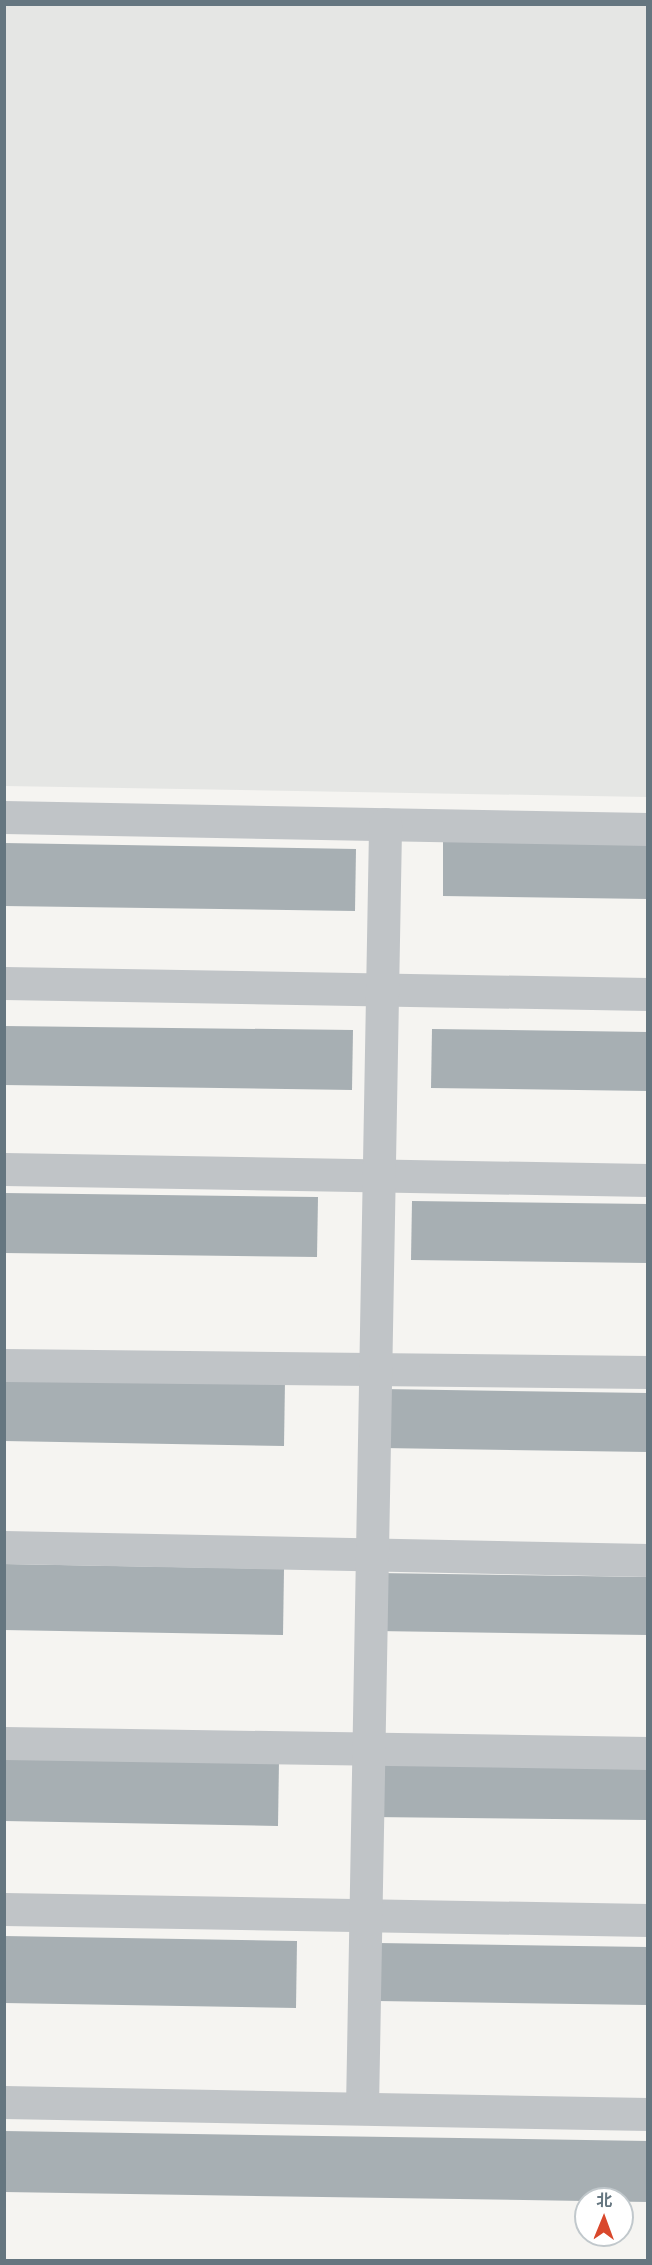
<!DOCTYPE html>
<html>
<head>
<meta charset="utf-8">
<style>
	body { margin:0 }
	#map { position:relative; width:652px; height:2265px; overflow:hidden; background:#f5f4f1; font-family:Rubik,"Noto Sans SC",sans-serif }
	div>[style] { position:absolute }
	.built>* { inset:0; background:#e5e6e4 }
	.building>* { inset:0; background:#a7afb3 }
	.minor>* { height:33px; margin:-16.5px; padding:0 16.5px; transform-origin:16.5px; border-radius:16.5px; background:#c0c4c7 }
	span { translate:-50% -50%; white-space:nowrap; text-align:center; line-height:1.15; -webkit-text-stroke:6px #fff; paint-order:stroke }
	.frame { position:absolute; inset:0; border:6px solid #657680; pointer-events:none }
	.north { position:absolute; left:574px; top:2187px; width:60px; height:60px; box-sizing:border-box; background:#fff; border:2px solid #c1c8cc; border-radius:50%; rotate:1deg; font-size:16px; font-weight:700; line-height:24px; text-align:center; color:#657680 }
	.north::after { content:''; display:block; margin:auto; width:21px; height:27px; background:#d9482c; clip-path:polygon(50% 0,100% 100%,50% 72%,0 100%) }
</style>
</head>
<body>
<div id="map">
	<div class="built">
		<div style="clip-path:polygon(5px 4px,647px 5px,647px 797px,5px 786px)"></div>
	</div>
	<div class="building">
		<div style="clip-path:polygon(443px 837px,648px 840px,648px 899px,443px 896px)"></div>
		<div style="clip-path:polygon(4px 843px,356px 849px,355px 911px,4px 906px)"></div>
		<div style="clip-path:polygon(4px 1026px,353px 1030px,352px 1090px,4px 1085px)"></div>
		<div style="clip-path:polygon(432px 1029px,648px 1032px,648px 1091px,431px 1088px)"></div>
		<div style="clip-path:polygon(4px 1193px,318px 1197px,317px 1257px,4px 1253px)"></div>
		<div style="clip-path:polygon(412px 1201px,648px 1204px,648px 1263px,411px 1260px)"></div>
		<div style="clip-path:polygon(4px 1375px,285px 1380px,284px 1446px,4px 1441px)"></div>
		<div style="clip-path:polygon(382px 1389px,648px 1393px,648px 1452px,382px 1448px)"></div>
		<div style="clip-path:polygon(4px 1564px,284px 1569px,283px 1635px,4px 1630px)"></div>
		<div style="clip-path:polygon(377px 1573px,648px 1577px,648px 1635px,376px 1631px)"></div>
		<div style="clip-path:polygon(4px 1755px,279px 1760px,278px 1826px,4px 1821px)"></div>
		<div style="clip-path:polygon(373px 1758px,648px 1762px,648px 1820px,372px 1817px)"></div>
		<div style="clip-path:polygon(4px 1936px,297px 1941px,296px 2008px,4px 2003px)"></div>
		<div style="clip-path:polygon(378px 1943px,648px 1947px,648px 2005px,377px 2001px)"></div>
		<div style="clip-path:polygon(4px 2131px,648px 2141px,648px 2202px,4px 2192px)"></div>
	</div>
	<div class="minor">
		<div style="left:4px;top:817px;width:644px;rotate:1.07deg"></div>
		<div style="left:4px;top:983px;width:644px;rotate:0.98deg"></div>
		<div style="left:4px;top:1169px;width:644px;rotate:0.98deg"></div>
		<div style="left:4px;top:1365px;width:644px;rotate:0.62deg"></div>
		<div style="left:4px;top:1547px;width:644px;rotate:1.16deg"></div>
		<div style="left:4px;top:1743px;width:644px;rotate:0.89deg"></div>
		<div style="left:4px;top:1909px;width:644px;rotate:0.98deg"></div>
		<div style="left:4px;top:2102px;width:644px;rotate:1.07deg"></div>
		<div style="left:362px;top:2108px;width:1284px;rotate:-88.97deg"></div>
	</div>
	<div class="frame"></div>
	<div class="north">北</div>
</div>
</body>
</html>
